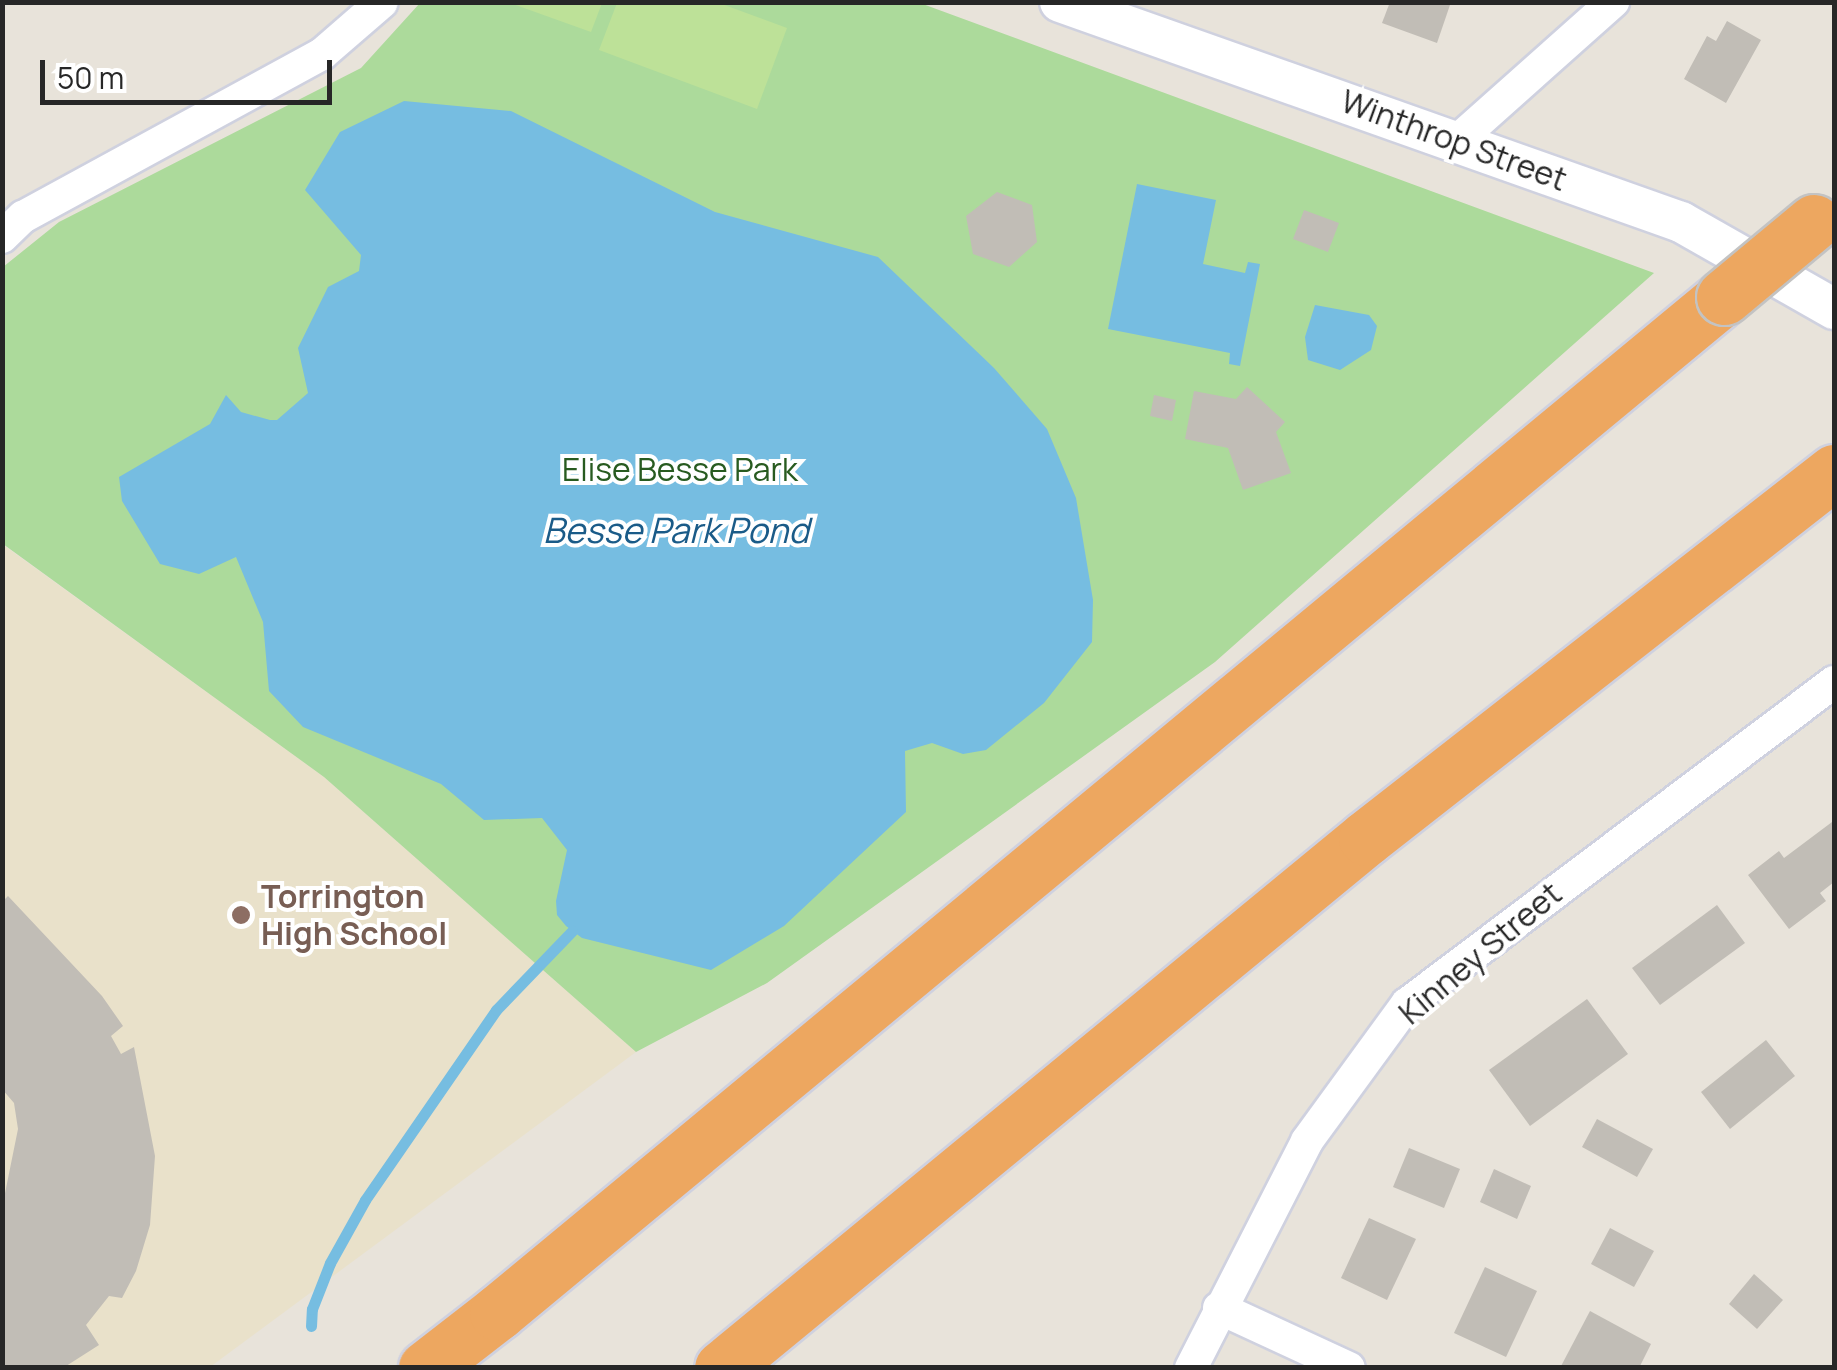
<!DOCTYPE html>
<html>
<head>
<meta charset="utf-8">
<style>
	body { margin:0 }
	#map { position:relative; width:1837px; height:1370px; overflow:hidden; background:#e8e3da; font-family:Manrope,sans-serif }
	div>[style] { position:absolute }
	.education>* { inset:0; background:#e9e1ca }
	.green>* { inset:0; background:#acda9b }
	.pitch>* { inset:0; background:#bde198 }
	.water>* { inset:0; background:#76bde1 }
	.stream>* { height:11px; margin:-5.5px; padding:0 5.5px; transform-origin:5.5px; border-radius:5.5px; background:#76bde1 }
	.building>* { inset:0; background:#c1bdb6 }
	.roads { filter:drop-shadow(2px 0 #cfd1df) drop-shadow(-2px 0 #cfd1df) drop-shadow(0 2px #cfd1df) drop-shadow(0 -2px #cfd1df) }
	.minor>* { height:32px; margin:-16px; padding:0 16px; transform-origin:16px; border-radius:16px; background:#fff }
	.tertiary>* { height:40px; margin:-20px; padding:0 20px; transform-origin:20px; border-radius:20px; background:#fff }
	.motorway>* { height:55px; margin:-27.5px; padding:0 27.5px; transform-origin:27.5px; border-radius:27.5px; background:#eda760 }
	.bridges { filter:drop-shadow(2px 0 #c3c3c3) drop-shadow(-2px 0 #c3c3c3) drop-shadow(0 2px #c3c3c3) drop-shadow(0 -2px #c3c3c3) }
	.motorway-bridge>* { height:55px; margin:-27.5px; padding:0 27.5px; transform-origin:27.5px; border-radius:27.5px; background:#eda760 }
	.dots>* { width:28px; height:28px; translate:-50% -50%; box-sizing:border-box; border:5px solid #fff; border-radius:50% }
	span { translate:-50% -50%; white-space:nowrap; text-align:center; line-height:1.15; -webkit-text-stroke:8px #fff; paint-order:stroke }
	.street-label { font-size:32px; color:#272727 }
	.park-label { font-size:32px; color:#285b20 }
	.education-label { font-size:32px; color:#785e54; font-weight:700 }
	.left { translate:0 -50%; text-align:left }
	.water-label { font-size:35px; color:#1a5b88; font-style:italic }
	.frame { position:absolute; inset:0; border:5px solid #272727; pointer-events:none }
	.scale { position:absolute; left:40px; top:60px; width:292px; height:45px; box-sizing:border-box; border:5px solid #272727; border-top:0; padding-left:12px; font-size:30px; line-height:35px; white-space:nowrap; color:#272727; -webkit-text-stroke:8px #fff; paint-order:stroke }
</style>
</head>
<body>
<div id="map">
	<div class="education">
		<div style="clip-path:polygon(2px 544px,324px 777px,636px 1052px,210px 1367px,3px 1367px)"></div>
	</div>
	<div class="green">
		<div style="clip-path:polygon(420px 3px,920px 3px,1654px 273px,1215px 662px,767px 983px,636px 1052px,324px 777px,3px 544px,3px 267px,59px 222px,361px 68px)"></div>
	</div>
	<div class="pitch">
		<div style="clip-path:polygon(510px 3px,602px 2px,602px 3px,591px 32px)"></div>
		<div style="clip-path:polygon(617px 3px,719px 3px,787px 28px,757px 109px,599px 50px)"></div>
	</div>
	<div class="water">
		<div style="clip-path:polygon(404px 101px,511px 111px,715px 212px,878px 257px,994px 368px,1047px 429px,1076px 498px,1093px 600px,1092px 642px,1044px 703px,986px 750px,963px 754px,932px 743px,905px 751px,906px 812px,784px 926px,711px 970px,582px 938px,566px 926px,557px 915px,556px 901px,567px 850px,542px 818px,484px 820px,441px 784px,303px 727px,269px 691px,263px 622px,236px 557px,199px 574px,160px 564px,122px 501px,119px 477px,210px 424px,226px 395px,241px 412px,270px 420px,277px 420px,308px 393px,298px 348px,328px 287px,359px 271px,361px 255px,305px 190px,340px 132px)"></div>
		<div style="clip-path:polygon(1137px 184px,1216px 200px,1203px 264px,1245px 273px,1248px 262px,1260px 264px,1240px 366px,1229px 364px,1230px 353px,1108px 329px)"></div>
		<div style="clip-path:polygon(1315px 305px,1369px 315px,1377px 326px,1371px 350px,1340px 370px,1308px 360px,1305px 337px)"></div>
	</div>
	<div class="stream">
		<div style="left:311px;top:1326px;width:17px;rotate:-87deg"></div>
		<div style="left:312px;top:1309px;width:49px;rotate:-68.6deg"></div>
		<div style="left:330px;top:1263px;width:72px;rotate:-60.9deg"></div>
		<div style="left:365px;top:1200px;width:231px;rotate:-55.4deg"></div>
		<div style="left:496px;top:1010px;width:110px;rotate:-46.1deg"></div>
	</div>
	<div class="building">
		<div style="clip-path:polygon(1390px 2px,1451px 2px,1437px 43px,1382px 23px)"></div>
		<div style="clip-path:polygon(1727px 21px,1761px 40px,1726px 103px,1684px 79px,1707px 36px,1716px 41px)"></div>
		<div style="clip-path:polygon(997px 192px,1032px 205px,1037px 242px,1009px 267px,973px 254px,966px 216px)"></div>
		<div style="clip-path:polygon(1304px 210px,1339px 223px,1328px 252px,1293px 239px)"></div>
		<div style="clip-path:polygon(1247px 387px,1285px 422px,1276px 432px,1291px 473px,1243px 490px,1228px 448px,1185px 439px,1194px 391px,1236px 399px)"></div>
		<div style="clip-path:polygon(1154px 395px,1176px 400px,1172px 421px,1150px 416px)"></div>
		<div style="clip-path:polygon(1832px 822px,1834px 882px,1820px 893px,1826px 901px,1789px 929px,1748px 875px,1779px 851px,1784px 858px)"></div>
		<div style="clip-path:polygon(8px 896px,102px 996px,123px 1026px,111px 1036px,121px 1054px,134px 1047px,155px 1156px,150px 1225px,136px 1271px,122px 1298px,109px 1296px,86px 1325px,99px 1345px,63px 1368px,2px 1368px,2px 1208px,18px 1129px,14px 1103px,2px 1089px,2px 902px)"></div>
		<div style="clip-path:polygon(1717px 905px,1745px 943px,1660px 1005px,1632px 968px)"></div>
		<div style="clip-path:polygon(1587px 999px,1628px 1054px,1530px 1126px,1489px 1070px)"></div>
		<div style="clip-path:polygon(1766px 1040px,1795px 1076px,1730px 1129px,1701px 1092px)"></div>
		<div style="clip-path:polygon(1597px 1119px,1653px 1149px,1637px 1177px,1582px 1147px)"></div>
		<div style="clip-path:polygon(1409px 1148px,1460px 1169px,1444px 1208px,1393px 1187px)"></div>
		<div style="clip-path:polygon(1494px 1169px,1531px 1186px,1517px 1219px,1480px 1202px)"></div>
		<div style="clip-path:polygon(1369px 1218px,1416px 1239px,1387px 1300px,1341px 1278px)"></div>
		<div style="clip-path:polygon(1610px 1228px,1654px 1251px,1634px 1287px,1591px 1264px)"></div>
		<div style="clip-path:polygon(1485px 1267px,1537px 1291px,1506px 1357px,1454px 1333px)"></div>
		<div style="clip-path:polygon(1754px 1274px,1783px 1300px,1757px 1329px,1729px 1304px)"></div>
		<div style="clip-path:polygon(1590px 1311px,1651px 1344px,1639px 1368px,1560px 1368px)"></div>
	</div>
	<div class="roads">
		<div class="minor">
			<div style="left:1458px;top:140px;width:208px;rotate:-41.7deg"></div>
			<div style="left:2px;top:237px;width:29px;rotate:-44deg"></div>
			<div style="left:23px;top:217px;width:341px;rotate:-28.6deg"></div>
			<div style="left:322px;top:54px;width:79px;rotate:-40.9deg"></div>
			<div style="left:1219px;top:1308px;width:143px;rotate:24.8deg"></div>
			<div style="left:1191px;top:1368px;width:255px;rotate:-62.9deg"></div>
			<div style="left:1307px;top:1141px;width:170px;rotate:-53.9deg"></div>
			<div style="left:1407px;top:1004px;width:535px;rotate:-37.02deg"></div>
		</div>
		<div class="tertiary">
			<div style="left:1060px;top:2px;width:659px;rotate:19.51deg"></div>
			<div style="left:1681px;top:222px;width:176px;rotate:29.6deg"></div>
		</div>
		<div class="motorway">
			<div style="left:426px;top:1368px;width:90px;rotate:-37.8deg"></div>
			<div style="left:497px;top:1313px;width:1593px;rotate:-39.63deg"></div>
			<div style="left:722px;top:1368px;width:834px;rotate:-39.45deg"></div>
			<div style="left:1366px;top:838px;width:594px;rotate:-38.03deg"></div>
		</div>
	</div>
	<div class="bridges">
		<div class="motorway-bridge">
			<div style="left:1724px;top:297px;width:117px;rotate:-39.8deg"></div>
		</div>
	</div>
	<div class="dots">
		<div style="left:241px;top:915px;background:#8d6e63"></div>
	</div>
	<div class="street-label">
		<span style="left:1454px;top:140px;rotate:20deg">Winthrop Street</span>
		<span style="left:1480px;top:953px;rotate:-40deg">Kinney Street</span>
	</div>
	<div class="park-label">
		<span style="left:680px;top:469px">Elise Besse Park</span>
	</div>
	<div class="education-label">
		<span class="left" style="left:261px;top:915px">Torrington<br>High School</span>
	</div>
	<div class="water-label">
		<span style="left:676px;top:530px">Besse Park Pond</span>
	</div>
	<div class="frame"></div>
	<div class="scale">50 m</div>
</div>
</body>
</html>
